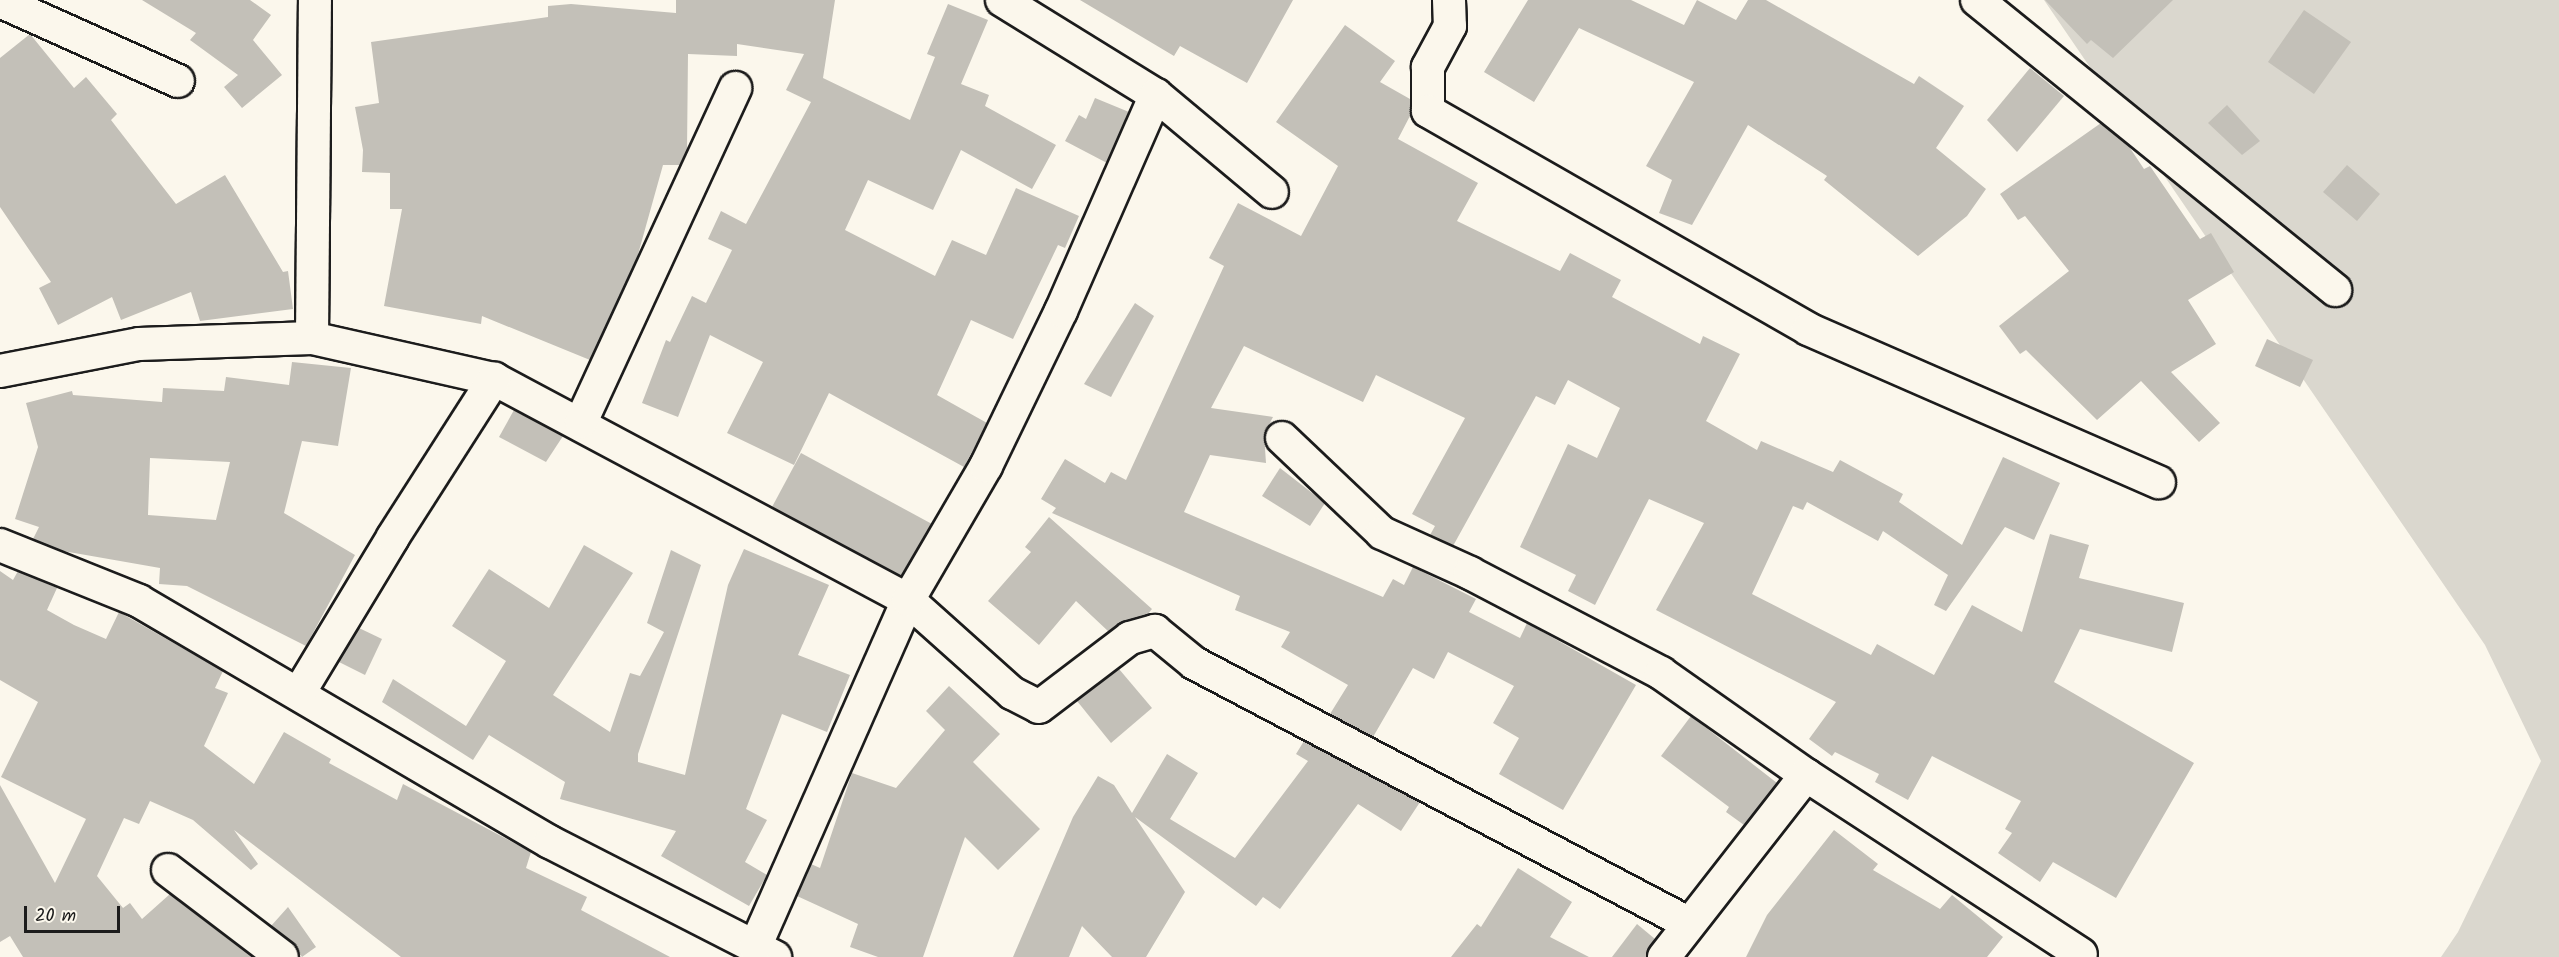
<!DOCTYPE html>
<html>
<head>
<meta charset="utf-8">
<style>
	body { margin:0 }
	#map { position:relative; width:2559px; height:957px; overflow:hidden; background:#fbf7ec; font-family:Kalam,sans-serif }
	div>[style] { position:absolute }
	.green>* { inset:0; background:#dad7ce }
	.building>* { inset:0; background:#c3c0b8 }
	.roads { filter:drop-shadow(2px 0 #1c1c1c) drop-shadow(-2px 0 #1c1c1c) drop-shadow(0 2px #1c1c1c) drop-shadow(0 -2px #1c1c1c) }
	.street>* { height:32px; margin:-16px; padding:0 16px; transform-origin:16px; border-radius:16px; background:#fbf7ec }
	span { translate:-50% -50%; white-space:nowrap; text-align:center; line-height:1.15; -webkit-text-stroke:5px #fbf7ec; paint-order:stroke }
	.scale { position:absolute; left:24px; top:906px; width:96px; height:27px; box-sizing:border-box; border:3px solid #1c1c1c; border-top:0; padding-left:8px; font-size:18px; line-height:21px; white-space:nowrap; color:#1c1c1c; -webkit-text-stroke:4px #fbf7ec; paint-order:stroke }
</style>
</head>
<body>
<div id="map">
	<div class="green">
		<div style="clip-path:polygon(2044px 0,2559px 0,2559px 957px,2441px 957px,2458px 932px,2541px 761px,2485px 645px)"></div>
	</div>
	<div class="building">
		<div style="clip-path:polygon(142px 0,250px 0,271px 15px,253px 40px,282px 75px,242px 108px,224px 87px,238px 75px,190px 40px,196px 33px)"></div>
		<div style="clip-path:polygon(676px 0,835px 0,823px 78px,910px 120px,935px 57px,927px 54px,948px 4px,988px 20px,961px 84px,989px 95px,985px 106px,1056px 145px,1032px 189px,961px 150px,933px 210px,868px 180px,845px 230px,935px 276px,952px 240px,986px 255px,1016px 188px,1079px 216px,1065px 248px,1058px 245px,1013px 339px,971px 320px,937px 395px,987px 423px,964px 467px,829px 393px,794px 465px,727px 433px,763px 362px,710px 335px,678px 417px,642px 403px,666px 340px,670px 342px,692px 296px,706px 303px,732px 250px,708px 239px,721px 211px,746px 224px,811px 102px,786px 90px,804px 54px,737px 44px,737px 56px,688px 54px,687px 150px,680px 165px,663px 165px,637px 258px,590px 360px,482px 316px,481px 324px,384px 306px,402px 209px,390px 209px,390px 173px,362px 172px,363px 150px,355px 107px,379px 103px,371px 42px,548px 17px,548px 6px,571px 4px,676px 13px)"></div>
		<div style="clip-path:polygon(1080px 0,1293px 0,1247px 83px,1180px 46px,1174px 56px)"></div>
		<div style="clip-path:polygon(1528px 0,1631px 0,1684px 25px,1697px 0,1736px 20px,1748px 0,1766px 0,1914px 84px,1919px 76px,1964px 106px,1936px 148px,1986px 189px,1967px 216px,1918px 256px,1824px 180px,1827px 176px,1748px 125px,1692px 225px,1659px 213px,1672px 180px,1646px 166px,1694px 82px,1579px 28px,1534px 102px,1484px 72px)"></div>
		<div style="clip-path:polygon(2045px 0,2173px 0,2113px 58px,2091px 40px,2087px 44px)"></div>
		<div style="clip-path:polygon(2304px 10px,2351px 42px,2314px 94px,2268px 62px)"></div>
		<div style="clip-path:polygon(1345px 25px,1395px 61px,1380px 82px,1410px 99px,1411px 114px,1398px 139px,1478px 183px,1457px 221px,1560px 271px,1570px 253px,1621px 280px,1612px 297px,1700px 344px,1703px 336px,1740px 354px,1706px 421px,1757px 450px,1761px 441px,1833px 472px,1840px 460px,1903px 494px,1899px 502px,1962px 545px,2003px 457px,2060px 483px,2034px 540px,2005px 527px,1946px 611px,1934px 605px,1948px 575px,1883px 531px,1878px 541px,1807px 502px,1803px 510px,1793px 506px,1752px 594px,1871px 655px,1877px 644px,1934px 675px,1972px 605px,2022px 632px,2050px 534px,2089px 545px,2079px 578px,2184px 603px,2172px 652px,2080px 629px,2054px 682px,2194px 763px,2116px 898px,2053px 862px,2040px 882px,1998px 853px,2012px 833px,2005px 829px,2021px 801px,1932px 756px,1908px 800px,1875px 782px,1879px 774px,1835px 752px,1832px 756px,1809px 739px,1836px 702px,1656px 610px,1704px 523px,1649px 499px,1595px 605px,1568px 591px,1576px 575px,1520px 547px,1568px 444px,1597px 458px,1620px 408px,1568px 380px,1555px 405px,1536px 396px,1453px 546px,1430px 535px,1435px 526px,1412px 514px,1465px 418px,1376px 375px,1363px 402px,1244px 346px,1211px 408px,1273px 417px,1264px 434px,1266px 463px,1210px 455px,1184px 512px,1383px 597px,1393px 579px,1404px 585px,1413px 567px,1476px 599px,1469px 612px,1520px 638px,1527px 623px,1636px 685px,1563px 810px,1499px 774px,1519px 738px,1493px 723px,1514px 686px,1448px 652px,1434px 679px,1413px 668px,1373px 737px,1330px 714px,1348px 685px,1281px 647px,1290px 632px,1235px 610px,1240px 596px,1052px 513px,1056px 508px,1041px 499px,1065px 459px,1105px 483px,1111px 472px,1126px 480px,1224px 266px,1209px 258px,1238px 203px,1301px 236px,1338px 166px,1276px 122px)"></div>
		<div style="clip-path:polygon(30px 34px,74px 88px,86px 77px,117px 114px,111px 120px,176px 204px,225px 175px,283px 272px,288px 271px,293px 309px,200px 321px,191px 292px,121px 320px,112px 297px,58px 325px,39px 288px,51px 282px,0 207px,0 58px)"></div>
		<div style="clip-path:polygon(2030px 68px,2064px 96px,2017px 152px,1987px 120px)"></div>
		<div style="clip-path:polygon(1095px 98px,1129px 112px,1107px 163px,1065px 141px,1079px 115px,1086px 119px)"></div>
		<div style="clip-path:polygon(2227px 105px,2260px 141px,2242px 155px,2208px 123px)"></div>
		<div style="clip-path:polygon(2101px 123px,2128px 145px,2144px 169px,2150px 166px,2200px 239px,2211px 233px,2234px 272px,2188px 300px,2216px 344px,2171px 372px,2220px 423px,2199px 442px,2141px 381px,2097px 420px,2026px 350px,2020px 354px,1999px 326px,2069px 271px,2025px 216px,2018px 220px,2000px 194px)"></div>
		<div style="clip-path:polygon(2347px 165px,2380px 194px,2357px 221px,2323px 192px)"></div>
		<div style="clip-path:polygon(1135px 303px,1154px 316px,1111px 397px,1084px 384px)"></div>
		<div style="clip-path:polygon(2267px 339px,2313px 360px,2300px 387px,2255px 366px)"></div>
		<div style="clip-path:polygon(evenodd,292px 362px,351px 368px,338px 446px,302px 441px,284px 513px,355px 555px,306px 646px,187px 586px,159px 584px,160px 568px,63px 551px,33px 539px,39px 527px,15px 519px,38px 447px,26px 403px,72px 391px,73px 395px,162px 402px,163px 388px,224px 391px,226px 377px,289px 385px,292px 362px,150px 458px,230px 462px,216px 520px,148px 515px,150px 458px)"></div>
		<div style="clip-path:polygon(514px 410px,563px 436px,546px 462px,499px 437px)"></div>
		<div style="clip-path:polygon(801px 453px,932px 524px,901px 576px,772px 507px)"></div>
		<div style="clip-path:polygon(1280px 468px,1325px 503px,1310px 526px,1262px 496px)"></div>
		<div style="clip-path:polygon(1049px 517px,1152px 609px,1147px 615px,1125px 621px,1109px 632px,1076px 601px,1039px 645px,988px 601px,1031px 552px,1025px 547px)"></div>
		<div style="clip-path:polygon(584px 545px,633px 573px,553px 695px,610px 732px,630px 673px,640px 676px,664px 632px,647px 623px,671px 550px,701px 565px,638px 754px,638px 762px,685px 775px,728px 585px,744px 549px,829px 585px,798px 655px,850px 675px,827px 732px,782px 714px,746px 809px,767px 820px,745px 862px,767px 875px,749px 906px,661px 856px,676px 831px,560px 799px,565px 782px,489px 735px,473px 760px,382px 702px,393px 679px,466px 726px,506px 661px,452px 626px,489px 569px,549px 608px)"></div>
		<div style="clip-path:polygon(0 571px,13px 580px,18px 571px,57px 588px,47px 610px,74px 625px,106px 639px,119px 612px,223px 671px,215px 688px,228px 693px,204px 746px,254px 784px,284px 732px,331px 759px,329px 763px,397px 800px,403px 784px,531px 852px,526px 868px,587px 897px,581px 910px,670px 957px,401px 957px,234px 830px,258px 864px,251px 870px,193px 820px,150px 801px,139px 824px,124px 818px,97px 876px,123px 908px,130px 903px,142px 919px,170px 894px,251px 957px,23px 957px,10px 936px,0 942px,0 785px,55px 883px,86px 819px,1px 777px,38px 702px,0 680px)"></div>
		<div style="clip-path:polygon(359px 628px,382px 639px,365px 675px,339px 662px)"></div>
		<div style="clip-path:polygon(1119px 669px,1152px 708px,1111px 743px,1077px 701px)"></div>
		<div style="clip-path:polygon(949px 686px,1000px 734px,973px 762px,1040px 829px,998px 870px,965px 837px,923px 957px,878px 957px,850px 947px,858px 924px,797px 896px,811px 864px,820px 868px,852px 773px,896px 788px,945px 730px,926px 711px)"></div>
		<div style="clip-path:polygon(1691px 716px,1777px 783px,1744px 825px,1726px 812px,1729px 807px,1661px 756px)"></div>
		<div style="clip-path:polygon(1304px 741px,1420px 802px,1401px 831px,1358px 804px,1280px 909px,1263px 897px,1256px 906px,1135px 817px,1185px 892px,1146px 957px,1112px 957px,1082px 926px,1069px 957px,1013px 957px,1073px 817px,1098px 776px,1114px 785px,1132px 813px,1167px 754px,1198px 773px,1170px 819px,1235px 858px,1308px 761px,1296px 754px)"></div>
		<div style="clip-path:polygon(1834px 830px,1878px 864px,1873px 870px,1940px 909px,1952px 895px,2003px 937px,1987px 957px,1746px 957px,1767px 915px)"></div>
		<div style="clip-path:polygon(1518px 868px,1572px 902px,1550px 937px,1589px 957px,1451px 957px,1477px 924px,1481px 927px)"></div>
		<div style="clip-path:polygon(288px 907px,316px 947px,302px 957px,293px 943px,271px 926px)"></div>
		<div style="clip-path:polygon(1637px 924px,1655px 939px,1646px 957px,1612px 957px)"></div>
	</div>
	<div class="roads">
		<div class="street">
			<div style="left:1002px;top:0;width:181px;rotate:31.7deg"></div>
			<div style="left:1156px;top:95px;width:151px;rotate:39.9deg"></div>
			<div style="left:1449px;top:0;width:26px;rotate:88deg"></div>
			<div style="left:1450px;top:26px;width:47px;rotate:118.2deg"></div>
			<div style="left:1428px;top:67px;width:44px;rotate:90deg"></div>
			<div style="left:1428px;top:111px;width:438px;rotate:29.8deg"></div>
			<div style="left:1808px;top:329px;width:383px;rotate:23.6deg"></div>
			<div style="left:1977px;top:0;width:461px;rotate:39deg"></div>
			<div style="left:0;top:1px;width:195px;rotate:24.2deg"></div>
			<div style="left:312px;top:338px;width:338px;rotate:-89.5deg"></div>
			<div style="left:0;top:371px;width:142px;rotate:-11deg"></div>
			<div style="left:139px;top:344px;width:173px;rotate:-2deg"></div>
			<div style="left:312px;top:338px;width:187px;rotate:12.7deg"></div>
			<div style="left:494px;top:379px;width:469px;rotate:28.1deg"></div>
			<div style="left:908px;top:600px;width:140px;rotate:41.8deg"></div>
			<div style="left:1012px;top:693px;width:30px;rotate:27deg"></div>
			<div style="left:1039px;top:707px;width:114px;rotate:-37.2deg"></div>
			<div style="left:1130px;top:638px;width:26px;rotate:-16deg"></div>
			<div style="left:1155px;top:631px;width:50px;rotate:39.4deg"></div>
			<div style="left:1194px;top:663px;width:558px;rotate:27.76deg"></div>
			<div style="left:581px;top:422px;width:368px;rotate:-65.2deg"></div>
			<div style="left:1282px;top:438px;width:138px;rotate:43.5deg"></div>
			<div style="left:1382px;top:533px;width:97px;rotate:24.4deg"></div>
			<div style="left:1470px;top:573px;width:216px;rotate:27.6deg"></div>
			<div style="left:1661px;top:673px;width:177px;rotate:35.1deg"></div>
			<div style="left:1806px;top:775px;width:328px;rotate:33.1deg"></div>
			<div style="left:0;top:545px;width:150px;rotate:21.9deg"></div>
			<div style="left:139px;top:601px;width:476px;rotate:30.4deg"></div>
			<div style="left:550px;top:842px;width:253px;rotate:27.1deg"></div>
			<div style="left:299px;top:693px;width:182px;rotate:-58.9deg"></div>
			<div style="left:393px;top:537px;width:188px;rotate:-57.4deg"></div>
			<div style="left:168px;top:870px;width:143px;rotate:37.3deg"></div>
			<div style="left:755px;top:947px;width:379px;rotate:-66.2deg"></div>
			<div style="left:908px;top:600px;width:155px;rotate:-59.8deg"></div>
			<div style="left:986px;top:466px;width:172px;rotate:-64.2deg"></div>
			<div style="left:1061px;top:311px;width:236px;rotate:-66.3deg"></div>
			<div style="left:1664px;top:957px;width:231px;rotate:-52deg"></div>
		</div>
	</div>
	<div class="scale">20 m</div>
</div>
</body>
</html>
